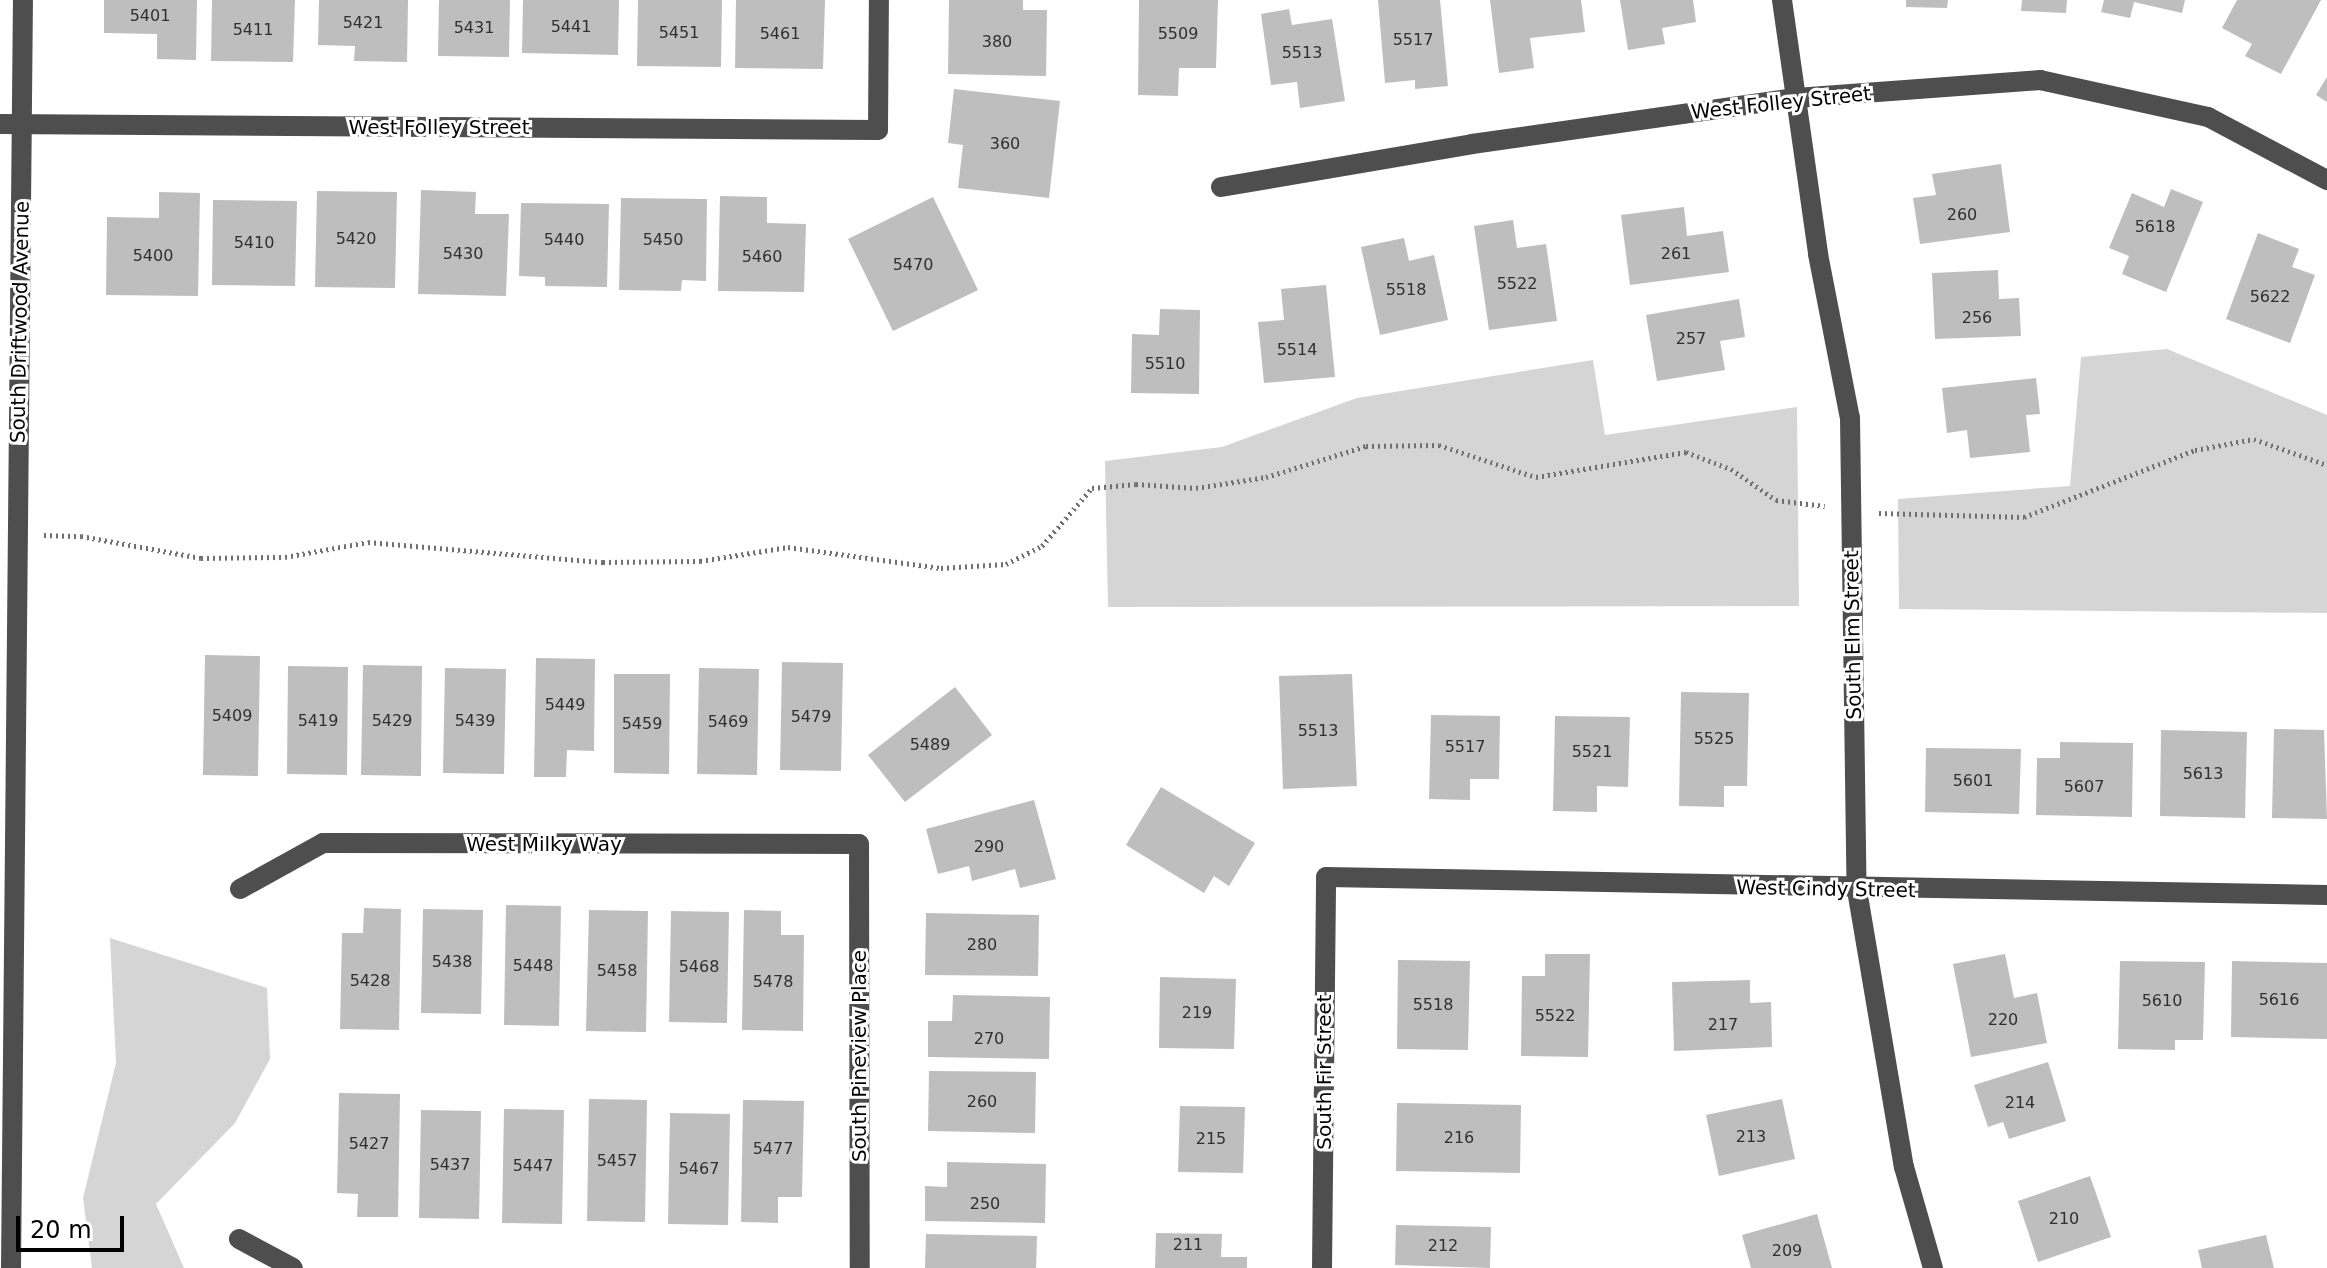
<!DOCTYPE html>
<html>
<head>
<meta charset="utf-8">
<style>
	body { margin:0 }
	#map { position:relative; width:2327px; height:1268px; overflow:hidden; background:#fff; font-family:"DejaVu Sans",sans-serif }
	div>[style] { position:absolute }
	.green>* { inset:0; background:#d5d5d5 }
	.building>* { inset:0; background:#bebebe }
	.path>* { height:5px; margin-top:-2.5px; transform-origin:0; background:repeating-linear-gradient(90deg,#707070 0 2px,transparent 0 6px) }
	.minor>* { height:20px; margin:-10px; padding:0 10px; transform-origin:10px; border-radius:10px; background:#4e4e4e }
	span { translate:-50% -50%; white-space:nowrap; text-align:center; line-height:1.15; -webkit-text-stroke:6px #fff; paint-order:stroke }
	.number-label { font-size:16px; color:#303030 }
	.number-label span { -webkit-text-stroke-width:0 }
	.street-label { font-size:20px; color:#000 }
	.scale { position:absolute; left:16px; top:1216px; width:108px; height:36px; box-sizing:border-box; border:4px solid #000; border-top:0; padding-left:10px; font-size:24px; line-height:28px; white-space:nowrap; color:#000; -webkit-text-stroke:6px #fff; paint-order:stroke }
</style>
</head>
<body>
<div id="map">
	<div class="green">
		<div style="clip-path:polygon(2167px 349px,2327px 415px,2327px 613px,1899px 609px,1898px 499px,2070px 486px,2081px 357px)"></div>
		<div style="clip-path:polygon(1593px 360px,1605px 435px,1797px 407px,1799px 606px,1108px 607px,1105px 461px,1222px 447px,1357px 398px)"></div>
		<div style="clip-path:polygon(110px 938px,267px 988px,270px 1059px,235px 1123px,156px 1204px,184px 1268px,92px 1268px,83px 1198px,116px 1063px)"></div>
	</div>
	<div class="building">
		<div style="clip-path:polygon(104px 0,197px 0,196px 60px,157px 59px,157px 34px,104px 33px)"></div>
		<div style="clip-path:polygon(212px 0,295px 0,293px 62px,211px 61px)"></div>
		<div style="clip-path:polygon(319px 0,408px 0,407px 62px,354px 61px,355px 46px,318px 45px)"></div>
		<div style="clip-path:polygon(439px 0,510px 0,509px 57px,438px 56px)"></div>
		<div style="clip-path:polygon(523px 0,619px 0,618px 55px,522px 53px)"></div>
		<div style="clip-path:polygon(638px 0,722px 0,721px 67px,637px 66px)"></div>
		<div style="clip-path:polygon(736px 0,825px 0,823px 69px,735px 68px)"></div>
		<div style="clip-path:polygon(949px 0,1023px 0,1023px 10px,1047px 10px,1046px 76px,948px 74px)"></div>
		<div style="clip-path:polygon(1139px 0,1218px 0,1216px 68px,1179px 68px,1178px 96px,1138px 95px)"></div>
		<div style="clip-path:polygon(1378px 0,1440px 0,1448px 86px,1415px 89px,1415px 80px,1385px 83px)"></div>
		<div style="clip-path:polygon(1490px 0,1581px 0,1585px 32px,1530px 38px,1534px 68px,1499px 73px)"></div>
		<div style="clip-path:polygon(1620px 0,1693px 0,1696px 22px,1662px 28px,1665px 44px,1628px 50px)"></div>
		<div style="clip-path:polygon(1906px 0,1948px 0,1947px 8px,1906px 7px)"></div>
		<div style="clip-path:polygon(2022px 0,2067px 0,2066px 13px,2021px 11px)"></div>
		<div style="clip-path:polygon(2104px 0,2185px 0,2182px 13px,2134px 2px,2130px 18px,2101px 12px)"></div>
		<div style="clip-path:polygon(2237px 0,2321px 0,2281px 74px,2245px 56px,2252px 44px,2222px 28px)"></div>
		<div style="clip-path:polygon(1289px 9px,1292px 25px,1332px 19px,1345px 101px,1300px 108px,1297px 82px,1271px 85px,1261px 14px)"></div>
		<div style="clip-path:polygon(2327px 77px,2327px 102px,2316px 95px)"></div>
		<div style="clip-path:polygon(954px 89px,1060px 101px,1049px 198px,958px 188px,963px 145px,948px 143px)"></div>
		<div style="clip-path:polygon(2001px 164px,2010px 232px,1920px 244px,1913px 198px,1936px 195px,1932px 174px)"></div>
		<div style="clip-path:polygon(2171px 189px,2203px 202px,2166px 292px,2122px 274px,2129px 256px,2109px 248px,2132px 193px,2164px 207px)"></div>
		<div style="clip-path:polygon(421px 190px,476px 192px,475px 214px,509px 214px,506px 296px,418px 294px)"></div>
		<div style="clip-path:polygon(317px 191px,397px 192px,395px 288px,315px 287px)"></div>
		<div style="clip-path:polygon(159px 192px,200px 193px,198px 296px,106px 295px,107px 217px,159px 218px)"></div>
		<div style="clip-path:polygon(720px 196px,767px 197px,767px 223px,806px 224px,804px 292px,718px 291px)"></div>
		<div style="clip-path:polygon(933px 197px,978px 290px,893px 331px,848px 239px)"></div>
		<div style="clip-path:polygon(621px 198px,707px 199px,706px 281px,682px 280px,681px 291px,619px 290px)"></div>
		<div style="clip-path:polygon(213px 200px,297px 201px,295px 286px,212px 285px)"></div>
		<div style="clip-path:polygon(521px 203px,609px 204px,607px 287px,545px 286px,545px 277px,519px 276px)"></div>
		<div style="clip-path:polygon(1684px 207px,1687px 236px,1723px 231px,1729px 272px,1630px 285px,1621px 215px)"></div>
		<div style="clip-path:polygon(1513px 220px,1517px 248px,1546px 244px,1557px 321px,1489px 330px,1474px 226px)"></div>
		<div style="clip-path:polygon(2258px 233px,2299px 249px,2292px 267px,2315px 275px,2290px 343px,2226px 319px)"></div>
		<div style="clip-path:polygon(1404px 238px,1409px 261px,1434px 255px,1448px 320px,1380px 335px,1361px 247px)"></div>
		<div style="clip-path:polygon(1998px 270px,1999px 299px,2019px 298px,2021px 336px,1935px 339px,1932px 273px)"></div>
		<div style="clip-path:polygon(1326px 285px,1335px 377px,1264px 383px,1258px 322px,1284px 320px,1281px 289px)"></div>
		<div style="clip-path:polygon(1739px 299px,1745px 337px,1720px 341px,1725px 370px,1657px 381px,1646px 315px)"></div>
		<div style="clip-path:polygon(1160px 309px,1200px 310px,1199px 394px,1131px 393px,1132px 334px,1159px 335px)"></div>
		<div style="clip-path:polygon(2036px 378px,2040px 414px,2026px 415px,2030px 452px,1970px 458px,1967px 430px,1947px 433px,1942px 388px)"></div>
		<div style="clip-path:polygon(205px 655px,260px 656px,258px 776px,203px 775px)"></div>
		<div style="clip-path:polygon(536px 658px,595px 659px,594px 751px,567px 750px,566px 777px,534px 777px)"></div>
		<div style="clip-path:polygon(782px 662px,843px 663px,841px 771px,780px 770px)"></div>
		<div style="clip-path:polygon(363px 665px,422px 666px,421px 776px,361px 775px)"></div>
		<div style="clip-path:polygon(288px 666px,348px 667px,347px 775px,287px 774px)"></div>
		<div style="clip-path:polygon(445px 668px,506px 669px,504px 774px,443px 773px)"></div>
		<div style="clip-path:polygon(699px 668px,759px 669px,757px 775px,697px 774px)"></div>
		<div style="clip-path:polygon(614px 674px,670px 674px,669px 774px,614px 773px)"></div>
		<div style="clip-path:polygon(1352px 674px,1357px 786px,1283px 789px,1279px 676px)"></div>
		<div style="clip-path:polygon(955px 687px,992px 735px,905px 802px,868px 755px)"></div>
		<div style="clip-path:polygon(1681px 692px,1749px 693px,1747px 786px,1724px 786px,1724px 807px,1679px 806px)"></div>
		<div style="clip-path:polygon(1431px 715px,1500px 716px,1499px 779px,1470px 779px,1470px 800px,1429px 799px)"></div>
		<div style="clip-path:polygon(1555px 716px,1630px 717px,1628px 787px,1597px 786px,1597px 812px,1553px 811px)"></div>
		<div style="clip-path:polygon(2274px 729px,2324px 730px,2327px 819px,2272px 818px)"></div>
		<div style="clip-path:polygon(2161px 730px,2247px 732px,2245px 818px,2160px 816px)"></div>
		<div style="clip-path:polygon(2060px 742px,2133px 743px,2132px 817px,2036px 815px,2037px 758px,2060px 758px)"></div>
		<div style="clip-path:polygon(1926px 748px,2021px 749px,2019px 814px,1925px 812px)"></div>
		<div style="clip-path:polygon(1161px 787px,1255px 843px,1229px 886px,1214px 876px,1204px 893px,1126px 845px)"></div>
		<div style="clip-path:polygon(1034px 800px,1056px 879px,1020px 888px,1015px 869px,972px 881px,969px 866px,938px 874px,926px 829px)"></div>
		<div style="clip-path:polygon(506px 905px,561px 906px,559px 1026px,504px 1025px)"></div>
		<div style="clip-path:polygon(364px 908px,401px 909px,399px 1030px,340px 1029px,342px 933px,363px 933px)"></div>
		<div style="clip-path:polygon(423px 909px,483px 910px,481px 1014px,421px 1013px)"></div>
		<div style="clip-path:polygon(589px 910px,648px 911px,646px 1032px,586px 1031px)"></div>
		<div style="clip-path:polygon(744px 910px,781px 911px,781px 935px,804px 935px,803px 1031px,742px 1030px)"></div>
		<div style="clip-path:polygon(671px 911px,729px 912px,727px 1023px,669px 1022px)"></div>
		<div style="clip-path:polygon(926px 913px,1039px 915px,1038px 976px,925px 975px)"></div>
		<div style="clip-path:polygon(1545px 954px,1590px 954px,1588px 1057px,1521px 1056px,1522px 976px,1545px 976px)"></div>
		<div style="clip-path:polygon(2005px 954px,2014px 998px,2037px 993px,2047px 1043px,1971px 1057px,1953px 964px)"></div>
		<div style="clip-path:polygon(1398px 960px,1470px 961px,1468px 1050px,1397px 1049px)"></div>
		<div style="clip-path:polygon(2120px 961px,2205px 962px,2203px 1040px,2175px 1040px,2175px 1050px,2118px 1049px)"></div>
		<div style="clip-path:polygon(2232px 961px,2327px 963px,2327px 1039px,2231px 1037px)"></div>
		<div style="clip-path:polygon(1160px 977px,1236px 979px,1234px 1049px,1159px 1048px)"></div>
		<div style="clip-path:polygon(1750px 980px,1750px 1003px,1771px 1002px,1772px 1047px,1674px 1051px,1672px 982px)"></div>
		<div style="clip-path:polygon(953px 995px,1050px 997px,1049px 1059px,928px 1057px,928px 1021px,952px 1021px)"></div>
		<div style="clip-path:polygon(2048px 1062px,2066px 1121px,2009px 1139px,2003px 1122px,1988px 1127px,1974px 1085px)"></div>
		<div style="clip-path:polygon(929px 1071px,1036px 1072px,1035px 1133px,928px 1131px)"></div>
		<div style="clip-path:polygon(339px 1093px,400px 1094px,398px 1217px,357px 1217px,358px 1194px,337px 1193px)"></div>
		<div style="clip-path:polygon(589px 1099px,647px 1100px,645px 1222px,587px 1221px)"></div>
		<div style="clip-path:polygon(1782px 1099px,1795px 1159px,1719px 1176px,1706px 1115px)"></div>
		<div style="clip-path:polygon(743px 1100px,804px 1101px,802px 1197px,778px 1197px,778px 1223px,741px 1222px)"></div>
		<div style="clip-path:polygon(1397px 1103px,1521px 1105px,1520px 1173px,1396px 1171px)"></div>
		<div style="clip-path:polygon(1180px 1106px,1245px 1107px,1243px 1173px,1178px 1172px)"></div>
		<div style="clip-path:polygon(504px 1109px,564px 1110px,562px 1224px,502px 1223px)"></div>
		<div style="clip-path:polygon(421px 1110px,481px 1111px,479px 1219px,419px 1218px)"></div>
		<div style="clip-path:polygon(670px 1113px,730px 1114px,728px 1225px,668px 1224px)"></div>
		<div style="clip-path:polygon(947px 1162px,1046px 1164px,1045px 1223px,925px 1221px,925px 1186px,947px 1187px)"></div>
		<div style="clip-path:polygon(2090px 1176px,2111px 1237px,2038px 1262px,2018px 1201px)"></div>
		<div style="clip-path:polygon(1817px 1214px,1832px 1268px,1751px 1268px,1742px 1235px)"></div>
		<div style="clip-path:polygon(1396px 1225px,1491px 1227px,1490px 1268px,1395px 1265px)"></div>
		<div style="clip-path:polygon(1156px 1233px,1222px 1234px,1221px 1257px,1247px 1257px,1247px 1268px,1155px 1268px)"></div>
		<div style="clip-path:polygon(926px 1234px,1037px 1236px,1036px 1268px,925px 1268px)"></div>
		<div style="clip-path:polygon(2266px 1235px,2274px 1268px,2202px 1268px,2198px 1250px)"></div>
	</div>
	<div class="path">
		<div style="left:1879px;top:513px;width:145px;rotate:1.6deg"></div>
		<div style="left:2024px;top:517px;width:184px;rotate:-21.4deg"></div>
		<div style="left:2195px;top:450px;width:60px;rotate:-10.6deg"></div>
		<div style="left:2254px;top:439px;width:77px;rotate:19.6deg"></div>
		<div style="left:44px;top:535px;width:37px;rotate:2deg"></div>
		<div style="left:81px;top:536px;width:122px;rotate:10.4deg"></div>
		<div style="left:201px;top:558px;width:84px;rotate:-0.7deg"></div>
		<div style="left:285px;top:557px;width:84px;rotate:-10.2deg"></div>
		<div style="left:368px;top:542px;width:236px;rotate:4.9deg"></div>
		<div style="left:603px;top:562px;width:97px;rotate:-0.6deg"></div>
		<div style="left:700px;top:561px;width:89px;rotate:-9deg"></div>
		<div style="left:788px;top:547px;width:154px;rotate:7.8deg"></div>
		<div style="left:941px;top:568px;width:65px;rotate:-3.5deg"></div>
		<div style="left:1006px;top:564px;width:40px;rotate:-26.6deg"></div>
		<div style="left:1042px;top:546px;width:77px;rotate:-49.2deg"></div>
		<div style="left:1092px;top:488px;width:44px;rotate:-5.2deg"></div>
		<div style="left:1136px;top:484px;width:60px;rotate:3.8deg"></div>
		<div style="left:1196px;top:488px;width:71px;rotate:-8.9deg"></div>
		<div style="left:1266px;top:477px;width:105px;rotate:-17.2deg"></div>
		<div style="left:1366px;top:446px;width:73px;rotate:-0.8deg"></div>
		<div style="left:1439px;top:445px;width:102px;rotate:18.3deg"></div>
		<div style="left:1536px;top:477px;width:152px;rotate:-9.5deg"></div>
		<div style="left:1686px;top:452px;width:48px;rotate:20.7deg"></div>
		<div style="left:1731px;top:469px;width:55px;rotate:34.6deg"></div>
		<div style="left:1776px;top:500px;width:49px;rotate:7deg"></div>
	</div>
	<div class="minor">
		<div style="left:1782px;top:0;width:257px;rotate:81.9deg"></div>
		<div style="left:1818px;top:254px;width:167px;rotate:79deg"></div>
		<div style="left:1850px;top:418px;width:472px;rotate:89.2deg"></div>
		<div style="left:1857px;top:890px;width:281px;rotate:80.4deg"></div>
		<div style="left:1904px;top:1167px;width:105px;rotate:74deg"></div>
		<div style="left:0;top:124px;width:878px;rotate:0.39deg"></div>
		<div style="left:878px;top:130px;width:130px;rotate:-89.6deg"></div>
		<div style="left:1221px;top:187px;width:255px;rotate:-9.7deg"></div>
		<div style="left:1472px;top:144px;width:327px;rotate:-8.1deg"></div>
		<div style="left:1796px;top:98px;width:245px;rotate:-4.2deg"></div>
		<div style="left:2040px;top:80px;width:172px;rotate:12.4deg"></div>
		<div style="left:2208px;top:117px;width:135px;rotate:27.9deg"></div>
		<div style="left:240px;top:889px;width:95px;rotate:-29deg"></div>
		<div style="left:323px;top:843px;width:536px;rotate:0.11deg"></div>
		<div style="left:859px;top:844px;width:424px;rotate:89.9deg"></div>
		<div style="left:239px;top:1239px;width:61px;rotate:28.2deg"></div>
		<div style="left:11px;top:1268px;width:1268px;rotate:-89.46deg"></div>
		<div style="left:1322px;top:1268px;width:391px;rotate:-89.4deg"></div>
		<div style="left:1326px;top:877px;width:1001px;rotate:1.03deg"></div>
	</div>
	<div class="number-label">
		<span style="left:150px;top:16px">5401</span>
		<span style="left:363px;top:23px">5421</span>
		<span style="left:571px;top:27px">5441</span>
		<span style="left:474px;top:28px">5431</span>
		<span style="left:253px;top:30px">5411</span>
		<span style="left:679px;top:33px">5451</span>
		<span style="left:780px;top:34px">5461</span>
		<span style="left:1178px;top:34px">5509</span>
		<span style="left:1413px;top:40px">5517</span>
		<span style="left:997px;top:42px">380</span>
		<span style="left:1302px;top:53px">5513</span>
		<span style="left:1005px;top:144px">360</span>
		<span style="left:1962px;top:215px">260</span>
		<span style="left:2155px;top:227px">5618</span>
		<span style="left:356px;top:239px">5420</span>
		<span style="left:564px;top:240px">5440</span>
		<span style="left:663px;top:240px">5450</span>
		<span style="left:254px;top:243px">5410</span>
		<span style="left:463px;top:254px">5430</span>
		<span style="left:1676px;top:254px">261</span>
		<span style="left:153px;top:256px">5400</span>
		<span style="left:762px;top:257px">5460</span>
		<span style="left:913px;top:265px">5470</span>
		<span style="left:1517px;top:284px">5522</span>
		<span style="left:1406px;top:290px">5518</span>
		<span style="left:2270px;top:297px">5622</span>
		<span style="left:1977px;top:318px">256</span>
		<span style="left:1691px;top:339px">257</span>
		<span style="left:1297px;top:350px">5514</span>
		<span style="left:1165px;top:364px">5510</span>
		<span style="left:565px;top:705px">5449</span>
		<span style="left:232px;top:716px">5409</span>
		<span style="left:811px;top:717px">5479</span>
		<span style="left:318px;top:721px">5419</span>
		<span style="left:392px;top:721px">5429</span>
		<span style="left:475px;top:721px">5439</span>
		<span style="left:728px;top:722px">5469</span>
		<span style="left:642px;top:724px">5459</span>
		<span style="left:1318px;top:731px">5513</span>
		<span style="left:1714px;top:739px">5525</span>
		<span style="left:930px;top:745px">5489</span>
		<span style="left:1465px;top:747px">5517</span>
		<span style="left:1592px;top:752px">5521</span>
		<span style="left:2203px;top:774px">5613</span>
		<span style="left:1973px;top:781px">5601</span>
		<span style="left:2084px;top:787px">5607</span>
		<span style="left:989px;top:847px">290</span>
		<span style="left:982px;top:945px">280</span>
		<span style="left:452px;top:962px">5438</span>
		<span style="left:533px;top:966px">5448</span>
		<span style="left:699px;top:967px">5468</span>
		<span style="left:617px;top:971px">5458</span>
		<span style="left:370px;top:981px">5428</span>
		<span style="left:773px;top:982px">5478</span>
		<span style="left:2279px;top:1000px">5616</span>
		<span style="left:2162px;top:1001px">5610</span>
		<span style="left:1433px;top:1005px">5518</span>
		<span style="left:1197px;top:1013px">219</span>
		<span style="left:1555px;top:1016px">5522</span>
		<span style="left:2003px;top:1020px">220</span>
		<span style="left:1723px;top:1025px">217</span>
		<span style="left:989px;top:1039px">270</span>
		<span style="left:982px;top:1102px">260</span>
		<span style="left:2020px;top:1103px">214</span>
		<span style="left:1751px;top:1137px">213</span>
		<span style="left:1459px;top:1138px">216</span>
		<span style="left:1211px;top:1139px">215</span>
		<span style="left:369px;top:1144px">5427</span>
		<span style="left:773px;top:1149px">5477</span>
		<span style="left:617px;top:1161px">5457</span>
		<span style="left:450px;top:1165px">5437</span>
		<span style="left:533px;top:1166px">5447</span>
		<span style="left:699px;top:1169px">5467</span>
		<span style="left:985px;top:1204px">250</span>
		<span style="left:2064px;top:1219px">210</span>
		<span style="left:1188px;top:1245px">211</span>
		<span style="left:1443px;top:1246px">212</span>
		<span style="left:1787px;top:1251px">209</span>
	</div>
	<div class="street-label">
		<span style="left:1781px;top:103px;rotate:-6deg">West Folley Street</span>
		<span style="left:439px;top:127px">West Folley Street</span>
		<span style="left:20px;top:322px;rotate:-89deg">South Driftwood Avenue</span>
		<span style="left:1853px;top:635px;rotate:-91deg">South Elm Street</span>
		<span style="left:544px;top:844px">West Milky Way</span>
		<span style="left:1826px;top:889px;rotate:1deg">West Cindy Street</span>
		<span style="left:859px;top:1056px;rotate:-90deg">South Pineview Place</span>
		<span style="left:1324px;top:1072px;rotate:-90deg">South Fir Street</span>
	</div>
	<div class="scale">20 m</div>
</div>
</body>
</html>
